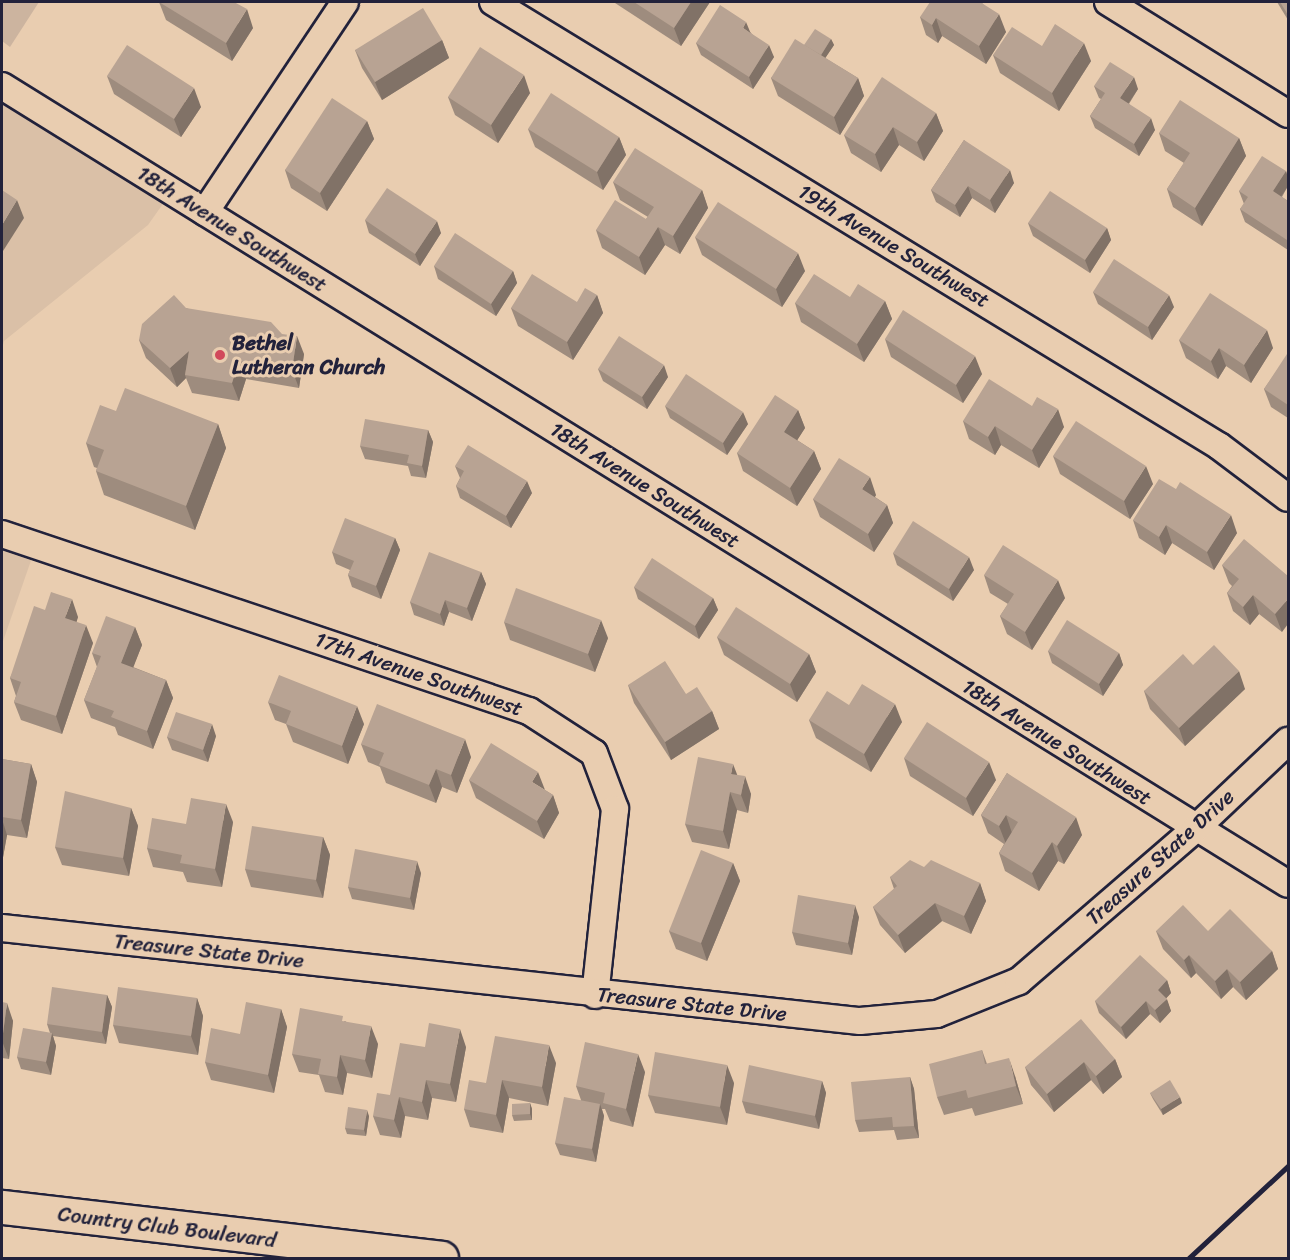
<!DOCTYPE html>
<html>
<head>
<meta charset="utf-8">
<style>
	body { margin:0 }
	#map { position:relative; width:1290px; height:1260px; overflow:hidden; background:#e9cdb0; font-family:Sriracha,sans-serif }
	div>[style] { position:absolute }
	.built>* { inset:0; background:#dac0a7 }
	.green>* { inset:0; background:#ccb49f }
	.roads { filter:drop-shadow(2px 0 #22223b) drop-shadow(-2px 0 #22223b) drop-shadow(0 2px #22223b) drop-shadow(0 -2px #22223b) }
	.minor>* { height:26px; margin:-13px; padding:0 13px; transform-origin:13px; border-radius:13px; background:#e9cdb0 }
	.highway>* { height:33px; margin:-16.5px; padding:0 16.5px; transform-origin:16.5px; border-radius:16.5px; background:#e9cdb0 }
	.rail>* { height:4.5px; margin:-2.25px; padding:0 2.25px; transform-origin:2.25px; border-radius:2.25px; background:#22223b }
	.wall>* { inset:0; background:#9e8c7e }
	.shaded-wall>* { inset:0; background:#817267 }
	.building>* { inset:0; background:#b8a393 }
	.dots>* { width:16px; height:16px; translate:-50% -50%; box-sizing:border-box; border:3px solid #e9cdb0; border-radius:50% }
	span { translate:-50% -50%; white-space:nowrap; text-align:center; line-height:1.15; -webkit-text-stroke:6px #e9cdb0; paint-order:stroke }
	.street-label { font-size:21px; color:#22223b }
	.poi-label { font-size:21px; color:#22223b; font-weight:700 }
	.left { translate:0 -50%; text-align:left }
	.frame { position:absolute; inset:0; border:3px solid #22223b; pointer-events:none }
</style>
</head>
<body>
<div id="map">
	<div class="built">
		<div style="clip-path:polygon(2px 86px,172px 191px,148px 225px,4px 341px,2px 349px)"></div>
		<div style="clip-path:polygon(2px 534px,36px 546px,2px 644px)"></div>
	</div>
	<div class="green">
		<div style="clip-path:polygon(2px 2px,39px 2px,10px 47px,2px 41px)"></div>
	</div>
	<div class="roads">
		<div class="minor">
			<div style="left:493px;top:2px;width:851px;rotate:31.45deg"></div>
			<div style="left:1219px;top:446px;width:86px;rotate:37deg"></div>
			<div style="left:1108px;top:2px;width:212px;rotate:31.9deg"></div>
			<div style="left:2px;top:86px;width:1513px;rotate:31.82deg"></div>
			<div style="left:205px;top:212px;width:252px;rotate:-56.3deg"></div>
			<div style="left:2px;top:534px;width:556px;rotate:18.57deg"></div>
			<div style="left:529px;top:711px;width:77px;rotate:32.9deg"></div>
			<div style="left:594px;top:753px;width:60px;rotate:69.4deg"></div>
			<div style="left:615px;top:809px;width:187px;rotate:96.1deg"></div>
			<div style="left:2px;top:928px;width:863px;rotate:6.19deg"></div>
			<div style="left:860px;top:1021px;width:77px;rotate:-5.2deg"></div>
			<div style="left:937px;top:1014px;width:88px;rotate:-21.9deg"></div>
			<div style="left:1019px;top:981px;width:234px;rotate:-40.8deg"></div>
			<div style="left:1196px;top:828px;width:127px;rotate:-43.4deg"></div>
		</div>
		<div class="highway">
			<div style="left:2px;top:1207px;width:442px;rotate:6.6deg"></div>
		</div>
	</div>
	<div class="rail">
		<div style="left:1189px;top:1258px;width:135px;rotate:-42.9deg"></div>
	</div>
	<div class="wall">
		<div style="clip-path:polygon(159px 2px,253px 28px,232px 61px,166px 20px)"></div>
		<div style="clip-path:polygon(615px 2px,710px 2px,681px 46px,615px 3px)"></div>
		<div style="clip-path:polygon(1277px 2px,1288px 2px,1288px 20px)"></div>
		<div style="clip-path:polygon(982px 3px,1006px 32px,986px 64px,942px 36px,938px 43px,926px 35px,920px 17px)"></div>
		<div style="clip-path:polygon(750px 32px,774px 57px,753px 89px,701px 55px,696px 43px)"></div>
		<div style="clip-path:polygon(831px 39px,834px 45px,825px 58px,858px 78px,864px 96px,840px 135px,778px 96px,771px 78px,804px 45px)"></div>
		<div style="clip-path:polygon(442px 40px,449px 58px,382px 100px,362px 68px,355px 50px)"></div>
		<div style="clip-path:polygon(1042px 46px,1091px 61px,1059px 111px,1000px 73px,993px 55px)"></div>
		<div style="clip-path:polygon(107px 76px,201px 107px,181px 137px,114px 94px)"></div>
		<div style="clip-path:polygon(1094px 86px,1138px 89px,1129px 104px,1155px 130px,1139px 156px,1095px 128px,1090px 116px,1101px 99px,1099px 98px)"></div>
		<div style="clip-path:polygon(530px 93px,498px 143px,455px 115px,448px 97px)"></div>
		<div style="clip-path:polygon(936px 113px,943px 131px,924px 161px,899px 145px,881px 172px,851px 153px,844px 135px)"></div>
		<div style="clip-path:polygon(367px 121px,374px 139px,327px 211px,291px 188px,285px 170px)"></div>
		<div style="clip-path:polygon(528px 129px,619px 137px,626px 155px,603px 190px,535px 147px)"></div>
		<div style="clip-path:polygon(1159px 133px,1239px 138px,1246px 156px,1202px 226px,1173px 207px,1167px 189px,1184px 163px,1165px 151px)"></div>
		<div style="clip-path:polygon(964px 140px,1014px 183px,995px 213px,972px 198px,960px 217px,936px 202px,931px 190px)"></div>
		<div style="clip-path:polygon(1286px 171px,1288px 178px,1288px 186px,1282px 197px,1288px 201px,1288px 250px,1245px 222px,1240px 209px,1244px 204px,1239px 191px)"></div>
		<div style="clip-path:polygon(613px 182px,702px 190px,708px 208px,680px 254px,665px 245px,645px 275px,602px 248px,596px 230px,646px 219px,648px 217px,620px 200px)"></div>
		<div style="clip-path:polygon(365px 220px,441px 233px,420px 266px,369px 233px)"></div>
		<div style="clip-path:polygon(1028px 223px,1107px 228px,1111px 240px,1090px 273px,1033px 236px)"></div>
		<div style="clip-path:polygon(695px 237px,805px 271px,782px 307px,702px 255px)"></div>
		<div style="clip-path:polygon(434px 266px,513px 271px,517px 283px,496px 316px,438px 279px)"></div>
		<div style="clip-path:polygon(1093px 292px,1174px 307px,1152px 340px,1098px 304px)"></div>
		<div style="clip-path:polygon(597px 295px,603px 313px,573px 360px,518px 326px,511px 308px,577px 302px)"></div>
		<div style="clip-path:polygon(850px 297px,885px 301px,892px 319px,864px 362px,801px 322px,795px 303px)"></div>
		<div style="clip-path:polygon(186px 308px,304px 354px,299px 388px,246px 379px,239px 401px,192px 393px,186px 378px,177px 387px,146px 358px,139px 340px)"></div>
		<div style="clip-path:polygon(885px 339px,982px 374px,963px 403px,891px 357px)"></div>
		<div style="clip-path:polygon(1179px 340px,1273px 348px,1251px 383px,1226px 366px,1218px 379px,1186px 358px)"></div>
		<div style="clip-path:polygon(1288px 355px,1288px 418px,1271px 407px,1264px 389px)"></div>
		<div style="clip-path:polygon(598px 369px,668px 377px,647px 409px,603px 381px)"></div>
		<div style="clip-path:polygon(665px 406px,748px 424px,727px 455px,670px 418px)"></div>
		<div style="clip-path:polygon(1032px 406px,1064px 427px,1039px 468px,1001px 445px,995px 455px,969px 439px,963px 421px)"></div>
		<div style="clip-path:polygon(798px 410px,805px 428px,797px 440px,814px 451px,821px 469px,797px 506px,743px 471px,737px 453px)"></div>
		<div style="clip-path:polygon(116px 411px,218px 424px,226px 448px,195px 530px,104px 495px,96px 471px,97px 468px,94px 467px,86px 443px)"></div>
		<div style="clip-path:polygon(428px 430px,433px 442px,426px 478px,411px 476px,408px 466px,365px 459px,360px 446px)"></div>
		<div style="clip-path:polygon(1053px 456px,1153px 484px,1130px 519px,1060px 474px)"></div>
		<div style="clip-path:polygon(455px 466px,532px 493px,511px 528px,460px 498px,456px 486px,460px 478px)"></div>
		<div style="clip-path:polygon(876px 495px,875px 497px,887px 505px,893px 523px,874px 552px,820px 517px,813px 499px)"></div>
		<div style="clip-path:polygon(1133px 520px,1237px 533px,1214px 570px,1172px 543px,1165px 555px,1139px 538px)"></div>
		<div style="clip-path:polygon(395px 538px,400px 550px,381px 599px,352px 587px,348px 575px,350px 570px,336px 564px,332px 552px)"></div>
		<div style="clip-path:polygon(893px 553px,974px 570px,953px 601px,897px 565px)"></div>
		<div style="clip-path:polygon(1222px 565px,1288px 576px,1282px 632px,1259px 614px,1250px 625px,1233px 611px,1227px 593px,1232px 586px,1229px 583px)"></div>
		<div style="clip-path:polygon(481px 572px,486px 584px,472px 621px,449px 612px,444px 626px,414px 615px,410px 602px)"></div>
		<div style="clip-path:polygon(984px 575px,1065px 598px,1032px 650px,1007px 634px,1000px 616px,1008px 604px,990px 593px)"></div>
		<div style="clip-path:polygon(634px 587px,713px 598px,718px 610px,699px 639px,638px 599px)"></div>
		<div style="clip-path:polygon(45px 610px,78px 617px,76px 622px,93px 643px,62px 734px,21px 720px,14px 702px,16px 696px,10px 678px)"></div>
		<div style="clip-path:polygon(504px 622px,608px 638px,595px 672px,510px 640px)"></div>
		<div style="clip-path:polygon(135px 627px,142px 645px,133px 667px,166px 680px,173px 698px,153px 749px,118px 735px,115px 727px,91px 718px,84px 700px,97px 667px,92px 653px)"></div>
		<div style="clip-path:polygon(717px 637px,809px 654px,816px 672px,797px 702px,724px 655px)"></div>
		<div style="clip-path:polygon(1048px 651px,1119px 653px,1123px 665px,1103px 696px,1052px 663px)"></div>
		<div style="clip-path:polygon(1193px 665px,1245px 689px,1185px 746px,1150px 709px,1144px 691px)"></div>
		<div style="clip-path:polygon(628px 685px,686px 694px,712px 711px,719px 729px,671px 760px,634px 703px)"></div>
		<div style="clip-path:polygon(268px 702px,364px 724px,348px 764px,293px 742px,286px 724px,275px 720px)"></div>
		<div style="clip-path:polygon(849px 705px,902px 722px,871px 772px,816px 738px,809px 720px)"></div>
		<div style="clip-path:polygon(216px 736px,208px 762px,172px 750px,167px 737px)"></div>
		<div style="clip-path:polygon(361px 744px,471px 757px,457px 793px,442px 787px,436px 803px,386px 783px,380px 767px,368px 762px)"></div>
		<div style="clip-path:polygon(904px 758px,996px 780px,973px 816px,910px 776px)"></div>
		<div style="clip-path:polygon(2px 759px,31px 764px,37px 782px,27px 838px,7px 835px,2px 863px)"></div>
		<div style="clip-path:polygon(1007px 773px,1082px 835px,1064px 864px,1058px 861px,1039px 891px,1005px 871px,999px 853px,1004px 844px,988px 833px,981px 815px)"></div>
		<div style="clip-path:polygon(737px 775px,751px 794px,748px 813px,737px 810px,729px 849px,692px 842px,685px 824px)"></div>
		<div style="clip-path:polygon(469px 780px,545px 790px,553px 795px,559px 813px,544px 839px,476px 798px)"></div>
		<div style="clip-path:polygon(131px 808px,138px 826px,129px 876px,62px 865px,55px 847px)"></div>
		<div style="clip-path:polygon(233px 822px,222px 887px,187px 882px,183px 872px,153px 867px,147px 848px,186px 824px)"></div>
		<div style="clip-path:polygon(323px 837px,330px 855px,323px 898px,251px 887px,245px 869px)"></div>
		<div style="clip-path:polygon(733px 863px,740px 881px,707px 961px,676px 949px,669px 931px)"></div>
		<div style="clip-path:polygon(924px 867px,980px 883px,986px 901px,971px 934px,942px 921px,905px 953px,880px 925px,873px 907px,894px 889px,890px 877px)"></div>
		<div style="clip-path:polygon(421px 873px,414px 910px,352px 899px,348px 887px)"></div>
		<div style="clip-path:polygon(859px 917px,852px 955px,796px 945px,792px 932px)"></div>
		<div style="clip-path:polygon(1156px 931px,1208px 931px,1272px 951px,1278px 969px,1246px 1000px,1233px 987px,1221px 999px,1196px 973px,1191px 978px,1163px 949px)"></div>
		<div style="clip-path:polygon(1167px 980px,1171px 993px,1166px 998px,1171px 1011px,1160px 1023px,1150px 1014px,1126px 1039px,1099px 1013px,1095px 1001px)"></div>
		<div style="clip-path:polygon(107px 995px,112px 1007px,106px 1044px,53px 1036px,56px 1046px,51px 1075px,21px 1069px,17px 1057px,50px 1033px,47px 1024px)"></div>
		<div style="clip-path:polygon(197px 998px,203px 1016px,198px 1055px,119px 1043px,113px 1025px)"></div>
		<div style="clip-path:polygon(2px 1002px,13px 1021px,9px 1059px,2px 1058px)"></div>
		<div style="clip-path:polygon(281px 1009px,287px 1027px,274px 1093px,211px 1080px,205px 1062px,240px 1034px)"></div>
		<div style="clip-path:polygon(345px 1021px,378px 1044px,372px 1078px,347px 1073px,343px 1095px,325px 1092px,319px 1075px,299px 1072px,292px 1054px)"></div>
		<div style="clip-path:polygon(425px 1047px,466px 1047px,456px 1102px,432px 1098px,428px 1120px,405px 1116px,401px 1138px,380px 1135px,373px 1116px,390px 1095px)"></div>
		<div style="clip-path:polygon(982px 1050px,987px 1064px,1015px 1076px,1023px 1104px,975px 1116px,972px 1108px,944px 1115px,937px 1097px)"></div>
		<div style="clip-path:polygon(1115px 1059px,1122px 1077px,1103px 1094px,1091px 1080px,1054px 1112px,1031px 1085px,1025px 1067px)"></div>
		<div style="clip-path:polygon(556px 1063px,548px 1106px,509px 1098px,503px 1133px,470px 1127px,464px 1109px,486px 1083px)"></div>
		<div style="clip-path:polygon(645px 1072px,633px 1127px,610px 1121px,605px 1109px,602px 1109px,604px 1116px,596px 1162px,560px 1155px,555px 1143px,581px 1100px,576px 1086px)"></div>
		<div style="clip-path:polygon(910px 1077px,914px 1089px,919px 1138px,897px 1140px,894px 1130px,859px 1132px,855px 1120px)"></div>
		<div style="clip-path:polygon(822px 1081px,826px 1093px,819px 1129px,746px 1113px,742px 1101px)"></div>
		<div style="clip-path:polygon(734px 1083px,727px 1125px,655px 1113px,648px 1095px)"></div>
		<div style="clip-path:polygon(1150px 1093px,1182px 1103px,1163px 1115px,1153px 1099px)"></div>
		<div style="clip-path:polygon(530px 1103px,532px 1109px,532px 1120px,514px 1121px,512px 1115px)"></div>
		<div style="clip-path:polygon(369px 1116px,366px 1136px,347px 1134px,345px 1128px)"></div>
	</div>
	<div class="shaded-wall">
		<div style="clip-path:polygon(691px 2px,710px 2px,681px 46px,674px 28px)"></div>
		<div style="clip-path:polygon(247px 9px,253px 28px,232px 61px,226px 43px)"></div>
		<div style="clip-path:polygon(999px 14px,1006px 32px,986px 64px,979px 46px)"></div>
		<div style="clip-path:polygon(936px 18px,942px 36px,938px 43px,932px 25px)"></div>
		<div style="clip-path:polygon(746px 22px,751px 34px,743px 28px)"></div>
		<div style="clip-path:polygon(831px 39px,834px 45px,822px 63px,820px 57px)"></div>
		<div style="clip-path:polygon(442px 40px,449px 58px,382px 100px,375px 82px)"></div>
		<div style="clip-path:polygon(1084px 43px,1091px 61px,1059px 111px,1052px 93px)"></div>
		<div style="clip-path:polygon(769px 45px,774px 57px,753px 89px,749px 77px)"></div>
		<div style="clip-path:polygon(524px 75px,530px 93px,498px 143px,491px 125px)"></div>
		<div style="clip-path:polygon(1134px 77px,1138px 89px,1124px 110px,1120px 98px)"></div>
		<div style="clip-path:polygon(858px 78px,864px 96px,840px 135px,834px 117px)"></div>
		<div style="clip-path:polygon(194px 88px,201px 107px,181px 137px,174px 119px)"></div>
		<div style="clip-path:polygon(936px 113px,943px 131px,924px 161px,917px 142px)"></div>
		<div style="clip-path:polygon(1151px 118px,1155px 130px,1139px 156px,1134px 144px)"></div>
		<div style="clip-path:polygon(367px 121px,374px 139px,327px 211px,320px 193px)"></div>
		<div style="clip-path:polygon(893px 127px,899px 145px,881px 172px,875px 154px)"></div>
		<div style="clip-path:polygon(619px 137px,626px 155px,603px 190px,597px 172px)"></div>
		<div style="clip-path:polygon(1239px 138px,1246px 156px,1202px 226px,1195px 208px)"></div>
		<div style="clip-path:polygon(1010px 170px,1014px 183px,995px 213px,990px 200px)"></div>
		<div style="clip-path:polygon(1286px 171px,1288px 178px,1288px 186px,1277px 203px,1273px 191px)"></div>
		<div style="clip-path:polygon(968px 186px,972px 198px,960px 217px,955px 205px)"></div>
		<div style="clip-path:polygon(702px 190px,708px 208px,680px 254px,673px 236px)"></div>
		<div style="clip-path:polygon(17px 200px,24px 218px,3px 251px,2px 247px,2px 225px)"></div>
		<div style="clip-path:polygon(437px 221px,441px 233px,420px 266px,415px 254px)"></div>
		<div style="clip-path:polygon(658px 227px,665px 245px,645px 275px,639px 257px)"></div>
		<div style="clip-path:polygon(1107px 228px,1111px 240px,1090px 273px,1085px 260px)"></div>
		<div style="clip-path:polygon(798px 253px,805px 271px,782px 307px,776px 289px)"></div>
		<div style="clip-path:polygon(513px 271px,517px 283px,496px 316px,491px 304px)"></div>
		<div style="clip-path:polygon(597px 295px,603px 313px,573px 360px,567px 342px)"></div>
		<div style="clip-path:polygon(1169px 295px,1174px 307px,1152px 340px,1148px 327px)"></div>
		<div style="clip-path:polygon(885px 301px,892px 319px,864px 362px,857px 344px)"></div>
		<div style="clip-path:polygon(1267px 330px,1273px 348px,1251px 383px,1244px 365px)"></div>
		<div style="clip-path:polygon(297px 336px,304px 354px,299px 388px,292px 370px)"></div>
		<div style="clip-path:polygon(1219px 348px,1226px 366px,1218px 379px,1211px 361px)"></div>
		<div style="clip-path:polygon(189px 351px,185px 375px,186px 378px,177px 387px,170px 368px)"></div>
		<div style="clip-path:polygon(975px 356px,982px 374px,963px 403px,956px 385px)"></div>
		<div style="clip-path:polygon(239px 361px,246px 379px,239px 401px,232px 383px)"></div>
		<div style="clip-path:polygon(664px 365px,668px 377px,647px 409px,642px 397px)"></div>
		<div style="clip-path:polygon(1058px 409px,1064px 427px,1039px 468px,1032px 450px)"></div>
		<div style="clip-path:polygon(798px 410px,805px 428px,791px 450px,784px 432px)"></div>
		<div style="clip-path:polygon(743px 412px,748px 424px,727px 455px,723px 443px)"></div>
		<div style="clip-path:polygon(218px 424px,226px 448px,195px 530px,186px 506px)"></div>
		<div style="clip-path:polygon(995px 426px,1001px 445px,995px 455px,988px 437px)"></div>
		<div style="clip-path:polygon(428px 430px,433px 442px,426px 478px,422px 466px)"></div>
		<div style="clip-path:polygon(814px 451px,821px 469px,797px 506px,790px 488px)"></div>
		<div style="clip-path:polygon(1146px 466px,1153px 484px,1130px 519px,1124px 501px)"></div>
		<div style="clip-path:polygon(870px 477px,876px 495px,868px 507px,862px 489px)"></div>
		<div style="clip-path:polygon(527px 481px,532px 493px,511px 528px,506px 516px)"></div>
		<div style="clip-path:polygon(887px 505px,893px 523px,874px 552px,868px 534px)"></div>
		<div style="clip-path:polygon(1231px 515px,1237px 533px,1214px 570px,1207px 552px)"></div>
		<div style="clip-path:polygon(1166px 525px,1172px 543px,1165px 555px,1159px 537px)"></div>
		<div style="clip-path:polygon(395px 538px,400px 550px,381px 599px,376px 586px)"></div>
		<div style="clip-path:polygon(969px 557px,974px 570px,953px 601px,949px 589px)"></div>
		<div style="clip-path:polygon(481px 572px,486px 584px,472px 621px,467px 608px)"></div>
		<div style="clip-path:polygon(1058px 580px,1065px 598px,1032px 650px,1025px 632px)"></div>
		<div style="clip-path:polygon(1253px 595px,1259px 614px,1250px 625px,1243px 607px)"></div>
		<div style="clip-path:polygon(713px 598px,718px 610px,699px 639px,695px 626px)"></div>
		<div style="clip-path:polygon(72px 599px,78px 617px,72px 637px,65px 618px)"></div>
		<div style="clip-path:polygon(1288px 599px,1288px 624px,1282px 632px,1275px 614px)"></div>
		<div style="clip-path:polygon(445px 600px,449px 612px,444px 626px,440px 614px)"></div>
		<div style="clip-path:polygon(601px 620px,608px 638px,595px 672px,588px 654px)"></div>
		<div style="clip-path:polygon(86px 625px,93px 643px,62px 734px,56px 716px)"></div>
		<div style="clip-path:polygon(135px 627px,142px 645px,128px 681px,121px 663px)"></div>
		<div style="clip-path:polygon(1119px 653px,1123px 665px,1103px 696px,1099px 684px)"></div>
		<div style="clip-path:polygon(809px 654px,816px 672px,797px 702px,790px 684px)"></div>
		<div style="clip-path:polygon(1239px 671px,1245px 689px,1185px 746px,1179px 728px)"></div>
		<div style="clip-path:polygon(166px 680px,173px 698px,153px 749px,147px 731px)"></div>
		<div style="clip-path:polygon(895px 704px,902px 722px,871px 772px,864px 754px)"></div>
		<div style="clip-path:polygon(357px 706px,364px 724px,348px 764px,342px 746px)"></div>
		<div style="clip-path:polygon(712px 711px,719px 729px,671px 760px,665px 742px)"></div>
		<div style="clip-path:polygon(212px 724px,216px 736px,208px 762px,203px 750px)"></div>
		<div style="clip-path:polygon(465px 739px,471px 757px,457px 793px,451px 775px)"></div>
		<div style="clip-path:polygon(989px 762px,996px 780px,973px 816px,966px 798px)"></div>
		<div style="clip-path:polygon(31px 764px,37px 782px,27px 838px,21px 820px)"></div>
		<div style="clip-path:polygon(733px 764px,740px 782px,731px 774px)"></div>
		<div style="clip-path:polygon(436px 769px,442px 787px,436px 803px,429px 785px)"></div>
		<div style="clip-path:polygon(538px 772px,545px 790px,532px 782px)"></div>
		<div style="clip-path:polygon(745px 776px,751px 794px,748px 813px,741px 795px)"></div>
		<div style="clip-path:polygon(730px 792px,737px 810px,729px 849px,723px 831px)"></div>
		<div style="clip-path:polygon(553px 795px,559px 813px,544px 839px,537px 821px)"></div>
		<div style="clip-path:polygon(226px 804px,233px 822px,222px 887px,215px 869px)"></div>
		<div style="clip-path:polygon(131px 808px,138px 826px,129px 876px,123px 858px)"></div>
		<div style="clip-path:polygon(1006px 815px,1012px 833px,1006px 844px,999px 826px)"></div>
		<div style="clip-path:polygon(1076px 817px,1082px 835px,1064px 864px,1057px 846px)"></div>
		<div style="clip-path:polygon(2px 819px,7px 835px,2px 863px)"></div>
		<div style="clip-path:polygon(323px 837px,330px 855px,323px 898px,316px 880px)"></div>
		<div style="clip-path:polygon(1052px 842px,1058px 861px,1039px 891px,1032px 873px)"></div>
		<div style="clip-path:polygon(417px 861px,421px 873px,414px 910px,410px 898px)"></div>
		<div style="clip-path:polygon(733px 863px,740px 881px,707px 961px,701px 943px)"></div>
		<div style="clip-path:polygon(980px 883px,986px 901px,971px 934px,964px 916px)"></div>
		<div style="clip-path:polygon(935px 903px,942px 921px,905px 953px,898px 935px)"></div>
		<div style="clip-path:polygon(855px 905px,859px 917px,852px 955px,848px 943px)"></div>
		<div style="clip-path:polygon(1272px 951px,1278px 969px,1246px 1000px,1240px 982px)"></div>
		<div style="clip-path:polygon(1189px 955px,1196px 973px,1191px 978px,1184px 960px)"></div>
		<div style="clip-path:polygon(1227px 969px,1233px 987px,1221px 999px,1215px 981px)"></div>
		<div style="clip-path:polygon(1167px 980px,1171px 993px,1162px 1003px,1158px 990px)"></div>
		<div style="clip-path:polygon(107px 995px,112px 1007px,106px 1044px,102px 1032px)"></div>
		<div style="clip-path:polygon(197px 998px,203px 1016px,198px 1055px,191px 1036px)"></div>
		<div style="clip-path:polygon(1167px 999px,1171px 1011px,1160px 1023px,1155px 1010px)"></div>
		<div style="clip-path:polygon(1146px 1001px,1150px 1014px,1126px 1039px,1121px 1027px)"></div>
		<div style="clip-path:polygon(7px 1003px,13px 1021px,9px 1059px,2px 1041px)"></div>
		<div style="clip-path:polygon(281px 1009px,287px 1027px,274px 1093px,268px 1075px)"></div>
		<div style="clip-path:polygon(371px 1026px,378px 1044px,372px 1078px,365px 1060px)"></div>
		<div style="clip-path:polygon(460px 1029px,466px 1047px,456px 1102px,450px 1084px)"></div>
		<div style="clip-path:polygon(52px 1033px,56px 1046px,51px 1075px,46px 1062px)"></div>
		<div style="clip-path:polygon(549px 1045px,556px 1063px,548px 1106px,542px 1087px)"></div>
		<div style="clip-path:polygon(638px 1054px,645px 1072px,633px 1127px,626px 1109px)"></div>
		<div style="clip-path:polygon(340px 1055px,347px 1073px,343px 1095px,337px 1077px)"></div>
		<div style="clip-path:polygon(1009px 1058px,1015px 1076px,1023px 1104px,1016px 1086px)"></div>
		<div style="clip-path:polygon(1115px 1059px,1122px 1077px,1103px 1094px,1096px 1076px)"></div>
		<div style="clip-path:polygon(1084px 1062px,1091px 1080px,1054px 1112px,1047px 1094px)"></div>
		<div style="clip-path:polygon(727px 1065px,734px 1083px,727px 1125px,720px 1107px)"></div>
		<div style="clip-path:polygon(910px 1077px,914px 1089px,919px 1138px,914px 1126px)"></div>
		<div style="clip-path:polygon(426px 1080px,432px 1098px,428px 1120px,422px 1102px)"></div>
		<div style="clip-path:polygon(502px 1080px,509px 1098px,503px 1133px,496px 1115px)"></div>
		<div style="clip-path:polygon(822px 1081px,826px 1093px,819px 1129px,815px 1116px)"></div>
		<div style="clip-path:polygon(399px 1097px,405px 1116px,401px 1138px,394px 1120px)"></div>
		<div style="clip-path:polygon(1180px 1097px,1182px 1103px,1163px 1115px,1161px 1109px)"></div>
		<div style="clip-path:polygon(530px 1103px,532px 1109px,532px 1120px,530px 1114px)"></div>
		<div style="clip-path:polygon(600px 1104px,604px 1116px,596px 1162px,592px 1149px)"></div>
		<div style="clip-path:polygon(367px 1110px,369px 1116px,366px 1136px,364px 1130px)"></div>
	</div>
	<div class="building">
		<div style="clip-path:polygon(159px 2px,234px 2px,247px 9px,226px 43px)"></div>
		<div style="clip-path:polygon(634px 2px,691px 2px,674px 28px)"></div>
		<div style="clip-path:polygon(930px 2px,980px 2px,999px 14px,979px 46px,936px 18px,932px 25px,920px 17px)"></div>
		<div style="clip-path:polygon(1280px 2px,1288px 2px,1288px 15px)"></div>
		<div style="clip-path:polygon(720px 5px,746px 22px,743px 28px,769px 45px,749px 77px,696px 43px)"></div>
		<div style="clip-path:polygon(423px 8px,442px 40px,375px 82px,355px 50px)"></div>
		<div style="clip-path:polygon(1055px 24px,1084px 43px,1052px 93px,993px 55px,1012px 27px,1042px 46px)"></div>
		<div style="clip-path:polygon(815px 29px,831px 39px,821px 55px,804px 45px)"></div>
		<div style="clip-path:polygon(795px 39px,858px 78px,834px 117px,771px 78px)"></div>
		<div style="clip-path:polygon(127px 45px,194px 88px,174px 119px,107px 76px)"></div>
		<div style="clip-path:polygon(480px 47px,524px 75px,491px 125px,448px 97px)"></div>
		<div style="clip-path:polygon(1110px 62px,1134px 77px,1120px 98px,1151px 118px,1134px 144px,1090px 116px,1105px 93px,1094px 86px)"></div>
		<div style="clip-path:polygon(882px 77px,936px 113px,917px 142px,893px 127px,875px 154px,844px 135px)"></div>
		<div style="clip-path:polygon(551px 93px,619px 137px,597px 172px,528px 129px)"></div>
		<div style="clip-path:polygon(332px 98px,367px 121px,320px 193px,285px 170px)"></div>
		<div style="clip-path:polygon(1180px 100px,1239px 138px,1195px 208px,1167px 189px,1190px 153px,1159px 133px)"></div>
		<div style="clip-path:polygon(964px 140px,1010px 170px,990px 200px,968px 186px,955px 205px,931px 190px)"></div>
		<div style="clip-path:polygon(635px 148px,702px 190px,673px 236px,658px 227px,639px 257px,596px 230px,615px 200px,646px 219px,654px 207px,613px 182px)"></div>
		<div style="clip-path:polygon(1262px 156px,1286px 171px,1273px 191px,1288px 201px,1288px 237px,1287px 240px,1240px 209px,1248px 197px,1239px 191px)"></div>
		<div style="clip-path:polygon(387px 188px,437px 221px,415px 254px,365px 220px)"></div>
		<div style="clip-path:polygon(2px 190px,17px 200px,2px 225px)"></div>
		<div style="clip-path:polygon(1050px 191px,1107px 228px,1085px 260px,1028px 223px)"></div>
		<div style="clip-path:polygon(718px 202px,798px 253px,776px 289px,695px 237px)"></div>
		<div style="clip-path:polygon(455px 233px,513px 271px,491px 304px,434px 266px)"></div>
		<div style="clip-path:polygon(1114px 259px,1169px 295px,1148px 327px,1093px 292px)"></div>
		<div style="clip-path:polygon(532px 274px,577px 302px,585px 288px,597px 295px,567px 342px,511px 308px)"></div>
		<div style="clip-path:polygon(814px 274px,850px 297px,858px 284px,885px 301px,857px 344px,795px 303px)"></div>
		<div style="clip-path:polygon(1210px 293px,1267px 330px,1244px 365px,1219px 348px,1211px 361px,1179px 340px)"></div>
		<div style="clip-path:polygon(174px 295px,186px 308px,271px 322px,282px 334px,297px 336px,292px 370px,239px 361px,232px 383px,185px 375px,189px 351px,170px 368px,139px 340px,142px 324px)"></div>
		<div style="clip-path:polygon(903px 310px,975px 356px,956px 385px,885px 339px)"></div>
		<div style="clip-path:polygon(619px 336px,664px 365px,642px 397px,598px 369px)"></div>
		<div style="clip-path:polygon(1287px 354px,1288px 355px,1288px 405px,1264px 389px)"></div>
		<div style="clip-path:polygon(686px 374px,743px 412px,723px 443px,665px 406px)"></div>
		<div style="clip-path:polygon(989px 379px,1032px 406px,1037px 397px,1058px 409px,1032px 450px,995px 426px,988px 437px,963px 421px)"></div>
		<div style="clip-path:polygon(125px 388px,218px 424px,186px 506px,96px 471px,104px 450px,86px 443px,100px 405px,116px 411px)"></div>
		<div style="clip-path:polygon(775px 395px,798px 410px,784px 432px,814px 451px,790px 488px,737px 453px)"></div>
		<div style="clip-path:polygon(365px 419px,428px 430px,422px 466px,407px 463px,409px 455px,360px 446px)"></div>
		<div style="clip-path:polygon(1076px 421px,1146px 466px,1124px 501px,1053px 456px)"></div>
		<div style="clip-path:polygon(468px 445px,527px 481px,506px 516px,456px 486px,464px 471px,455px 466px)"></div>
		<div style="clip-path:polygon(839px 458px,870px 477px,862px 489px,887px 505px,868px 534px,813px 499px)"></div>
		<div style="clip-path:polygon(1159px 479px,1176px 489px,1180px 482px,1231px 515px,1207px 552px,1166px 525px,1159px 537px,1133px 520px)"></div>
		<div style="clip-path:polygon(345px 518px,395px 538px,376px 586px,348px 575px,354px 561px,332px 552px)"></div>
		<div style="clip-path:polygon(913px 521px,969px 557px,949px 589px,893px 553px)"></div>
		<div style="clip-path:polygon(1244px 539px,1288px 576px,1288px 599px,1275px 614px,1253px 595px,1243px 607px,1227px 593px,1239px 579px,1222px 565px)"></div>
		<div style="clip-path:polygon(1003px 545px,1058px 580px,1025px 632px,1000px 616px,1014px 594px,984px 575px)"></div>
		<div style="clip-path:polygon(429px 552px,481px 572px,467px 608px,445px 600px,440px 614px,410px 602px)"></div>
		<div style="clip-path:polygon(652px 558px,713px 598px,695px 626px,634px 587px)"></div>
		<div style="clip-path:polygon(516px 588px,601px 620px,588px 654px,504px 622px)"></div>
		<div style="clip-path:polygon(51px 592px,72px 599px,65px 618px,86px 625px,56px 716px,14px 702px,21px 682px,10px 678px,34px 606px,45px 610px)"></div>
		<div style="clip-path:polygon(736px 607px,809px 654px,790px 684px,717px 637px)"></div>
		<div style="clip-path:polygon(106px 616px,135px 627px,121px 663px,166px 680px,147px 731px,111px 717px,114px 711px,84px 700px,101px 656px,92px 653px)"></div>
		<div style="clip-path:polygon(1067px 620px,1119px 653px,1099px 684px,1048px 651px)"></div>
		<div style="clip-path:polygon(1214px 645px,1239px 671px,1179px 728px,1144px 691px,1183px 654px,1193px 665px)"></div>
		<div style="clip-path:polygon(665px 661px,686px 694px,697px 687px,712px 711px,665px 742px,628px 685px)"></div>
		<div style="clip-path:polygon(279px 675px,357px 706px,342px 746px,286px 724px,291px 711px,268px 702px)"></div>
		<div style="clip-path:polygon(862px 684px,895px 704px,864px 754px,809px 720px,827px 691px,849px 705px)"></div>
		<div style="clip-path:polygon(377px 704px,465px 739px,451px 775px,436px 769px,429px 785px,379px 765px,384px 753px,361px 744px)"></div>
		<div style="clip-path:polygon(176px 712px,212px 724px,203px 750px,167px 737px)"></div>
		<div style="clip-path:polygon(927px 722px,989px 762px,966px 798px,904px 758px)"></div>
		<div style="clip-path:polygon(491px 743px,538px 772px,532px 782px,553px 795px,537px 821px,469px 780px)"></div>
		<div style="clip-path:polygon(698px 757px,733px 764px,731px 774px,745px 776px,741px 795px,730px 792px,723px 831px,685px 824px)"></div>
		<div style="clip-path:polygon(2px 759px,31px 764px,21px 820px,2px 817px)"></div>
		<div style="clip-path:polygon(1007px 773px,1076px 817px,1057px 846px,1052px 842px,1032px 873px,999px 853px,1018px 822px,1006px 815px,999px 826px,981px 815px)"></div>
		<div style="clip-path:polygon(65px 791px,131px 808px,123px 858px,55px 847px)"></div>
		<div style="clip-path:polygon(191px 798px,226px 804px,215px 869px,180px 863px,182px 855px,147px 848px,152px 818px,186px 824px)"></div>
		<div style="clip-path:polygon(252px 826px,323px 837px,316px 880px,245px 869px)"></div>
		<div style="clip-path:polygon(355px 849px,417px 861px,410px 898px,348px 887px)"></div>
		<div style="clip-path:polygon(701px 850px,733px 863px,701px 943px,669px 931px)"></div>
		<div style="clip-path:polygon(910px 860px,924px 867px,931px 860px,980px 883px,964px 916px,935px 903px,898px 935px,873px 907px,897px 886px,890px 877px)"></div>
		<div style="clip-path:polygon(798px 895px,855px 905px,848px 943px,792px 932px)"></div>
		<div style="clip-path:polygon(1183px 905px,1208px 931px,1230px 909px,1272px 951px,1240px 982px,1227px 969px,1215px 981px,1189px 955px,1184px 960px,1156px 931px)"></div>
		<div style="clip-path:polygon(1140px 955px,1167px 980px,1158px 990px,1167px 999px,1155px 1010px,1146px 1001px,1121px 1027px,1095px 1001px)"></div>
		<div style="clip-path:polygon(52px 987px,107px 995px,102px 1032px,47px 1024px)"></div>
		<div style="clip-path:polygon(118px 987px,197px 998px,191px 1036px,113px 1025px)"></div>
		<div style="clip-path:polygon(2px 1002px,7px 1003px,2px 1041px)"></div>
		<div style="clip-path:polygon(246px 1002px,281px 1009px,268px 1075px,205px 1062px,211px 1028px,240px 1034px)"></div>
		<div style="clip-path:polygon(300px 1008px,343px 1016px,342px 1021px,371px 1026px,365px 1060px,340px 1055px,337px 1077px,318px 1074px,321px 1059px,292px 1054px)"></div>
		<div style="clip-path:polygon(1081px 1019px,1115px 1059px,1096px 1076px,1084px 1062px,1047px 1094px,1025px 1067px)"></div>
		<div style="clip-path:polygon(429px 1023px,460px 1029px,450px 1084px,426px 1080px,422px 1102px,399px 1097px,394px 1120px,373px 1116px,377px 1093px,390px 1095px,400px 1043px,425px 1047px)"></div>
		<div style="clip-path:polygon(23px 1028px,52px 1033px,46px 1062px,17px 1057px)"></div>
		<div style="clip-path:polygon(495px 1036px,549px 1045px,542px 1087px,502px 1080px,496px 1115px,464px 1109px,469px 1080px,486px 1083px)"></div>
		<div style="clip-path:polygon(585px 1042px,638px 1054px,626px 1109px,603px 1103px,605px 1093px,576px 1086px)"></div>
		<div style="clip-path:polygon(982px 1050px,985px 1064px,1009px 1058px,1016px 1086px,968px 1098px,966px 1090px,937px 1097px,929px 1064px)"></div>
		<div style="clip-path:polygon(655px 1052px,727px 1065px,720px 1107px,648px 1095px)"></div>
		<div style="clip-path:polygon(749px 1065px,822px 1081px,815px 1116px,742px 1101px)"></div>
		<div style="clip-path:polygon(910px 1077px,914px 1126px,893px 1127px,892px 1117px,855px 1120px,851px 1082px)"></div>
		<div style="clip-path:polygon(1170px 1080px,1180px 1097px,1161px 1109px,1150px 1093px)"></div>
		<div style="clip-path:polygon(564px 1097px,600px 1104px,592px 1149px,555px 1143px)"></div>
		<div style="clip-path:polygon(530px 1103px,530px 1114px,512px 1115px,512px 1104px)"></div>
		<div style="clip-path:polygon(348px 1107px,367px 1110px,364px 1130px,345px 1128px)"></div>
	</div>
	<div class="dots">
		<div style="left:220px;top:355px;background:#d1495b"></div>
	</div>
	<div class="street-label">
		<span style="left:232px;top:229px;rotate:32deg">18th Avenue Southwest</span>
		<span style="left:894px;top:246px;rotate:31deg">19th Avenue Southwest</span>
		<span style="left:645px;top:485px;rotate:32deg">18th Avenue Southwest</span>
		<span style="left:419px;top:674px;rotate:19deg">17th Avenue Southwest</span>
		<span style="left:1057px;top:742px;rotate:32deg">18th Avenue Southwest</span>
		<span style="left:1160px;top:857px;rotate:-42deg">Treasure State Drive</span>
		<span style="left:209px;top:951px;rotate:6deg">Treasure State Drive</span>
		<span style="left:692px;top:1004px;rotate:6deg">Treasure State Drive</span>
		<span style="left:167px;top:1227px;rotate:7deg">Country Club Boulevard</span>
	</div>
	<div class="poi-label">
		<span class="left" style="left:232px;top:355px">Bethel<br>Lutheran Church</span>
	</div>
	<div class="frame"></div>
</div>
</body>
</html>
